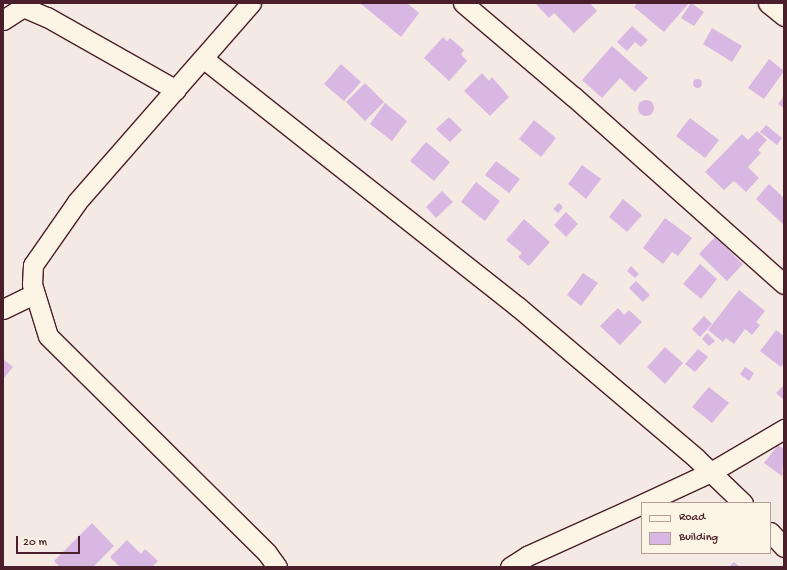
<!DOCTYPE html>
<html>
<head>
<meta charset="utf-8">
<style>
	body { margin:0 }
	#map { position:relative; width:787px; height:570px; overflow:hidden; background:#f5e9e4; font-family:"Gochi Hand",sans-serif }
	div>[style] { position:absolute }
	.building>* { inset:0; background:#d8b7e2 }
	.round { border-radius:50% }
	.roads { filter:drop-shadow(1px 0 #4a1f2b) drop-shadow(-1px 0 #4a1f2b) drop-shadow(0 1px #4a1f2b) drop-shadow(0 -1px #4a1f2b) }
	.minor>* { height:19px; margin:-9.5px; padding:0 9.5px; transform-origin:9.5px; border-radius:9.5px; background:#fcf5e5 }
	span { translate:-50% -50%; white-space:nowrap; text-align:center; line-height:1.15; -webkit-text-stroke:3.5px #fcf5e5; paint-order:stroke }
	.frame { position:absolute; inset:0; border:4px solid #4a1f2b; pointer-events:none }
	.legend { position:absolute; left:641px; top:502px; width:130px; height:52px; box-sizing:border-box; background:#fcf5e5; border:1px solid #b59f9b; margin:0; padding:5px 7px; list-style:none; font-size:12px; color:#4a1f2b }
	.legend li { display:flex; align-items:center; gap:8px; height:20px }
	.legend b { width:20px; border:1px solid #b59f9b }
	.scale { position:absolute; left:16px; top:536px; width:64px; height:18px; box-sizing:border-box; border:2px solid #4a1f2b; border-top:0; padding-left:5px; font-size:12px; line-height:14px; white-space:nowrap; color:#4a1f2b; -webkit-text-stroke:3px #fcf5e5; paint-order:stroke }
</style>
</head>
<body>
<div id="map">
	<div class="building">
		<div style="clip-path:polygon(360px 3px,407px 3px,419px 13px,401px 37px)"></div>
		<div style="clip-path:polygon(535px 3px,590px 3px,597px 11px,574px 33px,554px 13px,549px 18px)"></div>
		<div style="clip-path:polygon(637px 3px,689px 3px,664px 32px,634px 7px)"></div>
		<div style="clip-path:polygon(691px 3px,704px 12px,694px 26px,681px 18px)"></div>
		<div style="clip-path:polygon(632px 26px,648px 40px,641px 47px,635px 42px,627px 51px,617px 42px)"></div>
		<div style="clip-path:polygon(712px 28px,742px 46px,732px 62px,703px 44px)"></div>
		<div style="clip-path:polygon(443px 37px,447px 41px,450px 38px,464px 50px,461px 54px,467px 61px,449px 81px,424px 58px)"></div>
		<div style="clip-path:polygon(612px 46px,648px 78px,635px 92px,620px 78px,602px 98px,582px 80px)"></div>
		<div style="clip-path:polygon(769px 59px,784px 71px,764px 99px,748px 88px)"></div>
		<div style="clip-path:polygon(341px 64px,361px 82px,344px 101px,324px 84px)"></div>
		<div style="clip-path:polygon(482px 73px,489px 81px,492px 77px,509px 97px,490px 116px,464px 91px)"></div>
		<div class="round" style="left:692.5px;top:78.5px;width:9px;height:9px"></div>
		<div style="clip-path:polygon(365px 83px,384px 102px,365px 121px,346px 102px)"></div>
		<div style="clip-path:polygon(784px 96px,784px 108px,778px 104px)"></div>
		<div class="round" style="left:638px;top:100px;width:16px;height:16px"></div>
		<div style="clip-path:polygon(385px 103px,407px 121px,392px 141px,370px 124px)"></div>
		<div style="clip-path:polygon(449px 117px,462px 130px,450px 142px,436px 129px)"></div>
		<div style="clip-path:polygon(690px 118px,719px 140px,705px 158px,676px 136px)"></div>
		<div style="clip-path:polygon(534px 120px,556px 138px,541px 157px,519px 139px)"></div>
		<div style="clip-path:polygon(766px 125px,782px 138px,777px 145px,760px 132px)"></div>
		<div style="clip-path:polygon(757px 131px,767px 140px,758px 150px,761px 153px,748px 167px,759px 178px,746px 192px,734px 181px,724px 190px,705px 172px,742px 134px,748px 140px)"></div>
		<div style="clip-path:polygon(426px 142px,450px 162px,434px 181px,410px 161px)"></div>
		<div style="clip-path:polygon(496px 161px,520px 179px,509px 193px,485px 175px)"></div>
		<div style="clip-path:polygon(582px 165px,601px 179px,586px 199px,568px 184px)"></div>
		<div style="clip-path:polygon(476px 182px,500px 201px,485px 221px,461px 202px)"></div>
		<div style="clip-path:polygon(769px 184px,784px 198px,784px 225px,756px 199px)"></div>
		<div style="clip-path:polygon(442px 191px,453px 202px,436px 218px,426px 207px)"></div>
		<div style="clip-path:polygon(623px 199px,642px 215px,627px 232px,609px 217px)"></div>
		<div style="clip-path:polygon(559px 203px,563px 207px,558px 213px,553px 209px)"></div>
		<div style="clip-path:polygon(566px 212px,578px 224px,566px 237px,554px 225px)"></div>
		<div style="clip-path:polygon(665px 218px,692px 238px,678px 256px,672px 252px,663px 264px,643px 248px)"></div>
		<div style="clip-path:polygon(524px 219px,550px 242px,529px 266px,518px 257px,522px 253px,506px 240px)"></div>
		<div style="clip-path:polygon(715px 237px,743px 264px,727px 281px,699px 254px)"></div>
		<div style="clip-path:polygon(700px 264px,717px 279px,701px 299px,683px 284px)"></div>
		<div style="clip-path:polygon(631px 266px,639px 274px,635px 278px,627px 271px)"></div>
		<div style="clip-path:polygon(583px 273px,598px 283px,581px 306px,567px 295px)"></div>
		<div style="clip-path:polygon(636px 281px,650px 295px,643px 302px,629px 288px)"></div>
		<div style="clip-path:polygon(739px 290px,765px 311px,756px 322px,760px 325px,752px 335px,745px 329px,734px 344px,726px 338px,723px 342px,708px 330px)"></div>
		<div style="clip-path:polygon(618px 308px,624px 315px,629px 310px,642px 322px,620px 345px,600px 326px)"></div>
		<div style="clip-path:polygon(704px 316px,712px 324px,700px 337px,692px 329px)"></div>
		<div style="clip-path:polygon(776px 330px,784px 336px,784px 363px,781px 367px,760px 351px)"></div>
		<div style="clip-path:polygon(707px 333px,715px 341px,709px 346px,702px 339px)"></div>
		<div style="clip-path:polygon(665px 347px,683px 363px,665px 384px,647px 367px)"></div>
		<div style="clip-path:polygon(698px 349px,708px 357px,695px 372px,685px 364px)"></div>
		<div style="clip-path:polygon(3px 359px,13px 367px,3px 379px)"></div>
		<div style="clip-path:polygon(745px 367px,754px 373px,749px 381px,740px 374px)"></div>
		<div style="clip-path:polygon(784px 385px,784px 400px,776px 393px)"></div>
		<div style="clip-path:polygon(709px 387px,729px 403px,712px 423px,692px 407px)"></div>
		<div style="clip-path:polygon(778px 445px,784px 449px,782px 476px,764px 463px)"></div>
		<div style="clip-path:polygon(92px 523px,114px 546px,93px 567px,60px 567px,54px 561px)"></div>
		<div style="clip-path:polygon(127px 540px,141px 554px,145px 549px,158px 561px,152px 567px,120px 567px,110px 557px)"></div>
		<div style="clip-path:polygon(734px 562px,740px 567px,729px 567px)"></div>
	</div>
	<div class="roads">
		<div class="minor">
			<div style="left:251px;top:3px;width:264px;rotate:131.2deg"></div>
			<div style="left:77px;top:202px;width:77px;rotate:124.9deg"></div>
			<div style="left:33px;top:265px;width:19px;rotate:93deg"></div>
			<div style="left:32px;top:284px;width:54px;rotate:72.9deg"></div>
			<div style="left:48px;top:336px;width:308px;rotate:44.7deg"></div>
			<div style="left:267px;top:553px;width:17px;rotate:54deg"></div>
			<div style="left:463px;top:3px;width:145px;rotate:40.3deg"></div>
			<div style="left:574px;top:97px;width:281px;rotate:41.7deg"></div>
			<div style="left:768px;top:3px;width:21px;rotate:39deg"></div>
			<div style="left:3px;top:20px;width:24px;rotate:-33deg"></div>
			<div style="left:23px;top:7px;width:26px;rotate:23deg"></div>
			<div style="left:47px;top:17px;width:148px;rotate:29.5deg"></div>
			<div style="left:204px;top:59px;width:400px;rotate:38.3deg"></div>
			<div style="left:518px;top:307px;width:233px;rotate:40.3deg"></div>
			<div style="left:696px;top:458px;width:65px;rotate:43.8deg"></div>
			<div style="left:3px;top:309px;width:34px;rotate:-26deg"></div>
			<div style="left:644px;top:503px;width:74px;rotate:-24.8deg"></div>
			<div style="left:711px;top:472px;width:85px;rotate:-30.5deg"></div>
			<div style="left:770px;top:532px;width:21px;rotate:47deg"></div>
			<div style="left:510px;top:567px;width:20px;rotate:-33deg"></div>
			<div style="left:527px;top:556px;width:126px;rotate:-24.3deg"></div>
		</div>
	</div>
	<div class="frame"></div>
	<ul class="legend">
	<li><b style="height:5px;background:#fcf5e5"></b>Road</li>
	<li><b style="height:11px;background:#d8b7e2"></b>Building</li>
	</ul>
	<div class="scale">20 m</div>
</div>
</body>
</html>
